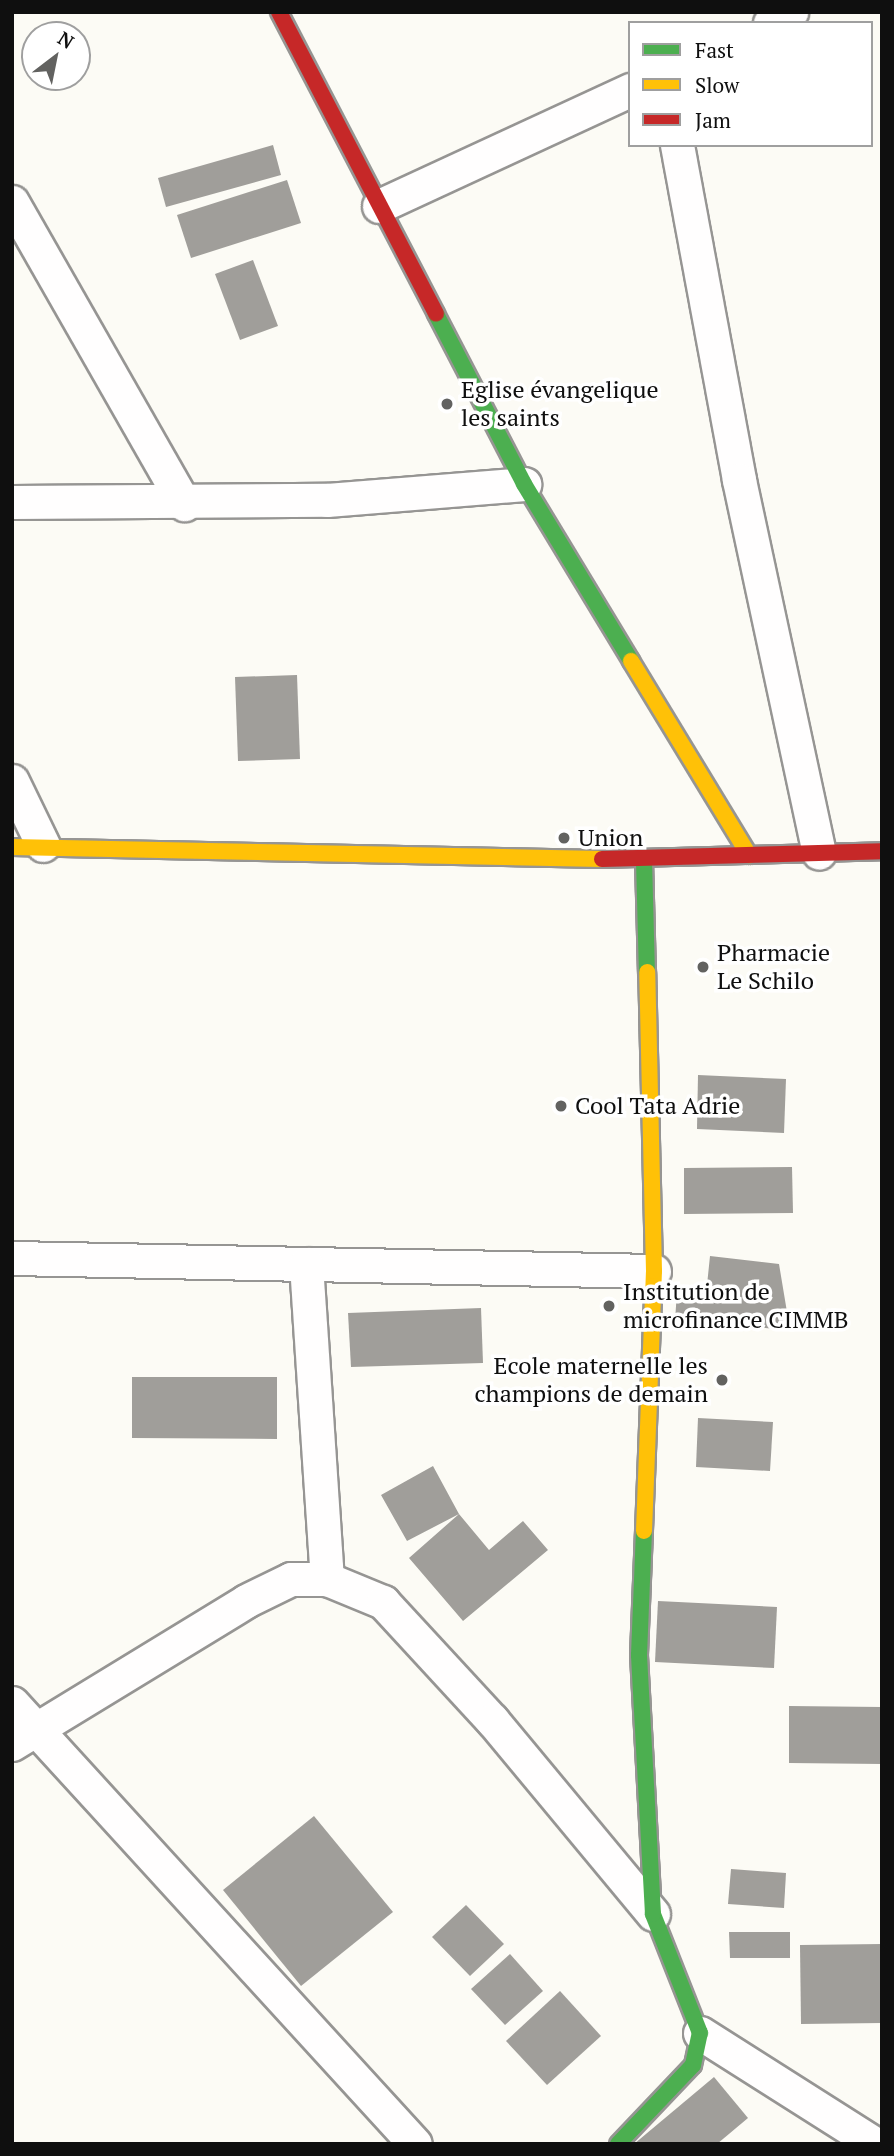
<!DOCTYPE html>
<html>
<head>
<meta charset="utf-8">
<style>
	body { margin:0 }
	#map { position:relative; width:894px; height:2156px; overflow:hidden; background:#fcfbf5; font-family:"PT Serif",serif }
	div>[style] { position:absolute }
	.building>* { inset:0; background:#a09e9a }
	.roads { filter:drop-shadow(2px 0 #969593) drop-shadow(-2px 0 #969593) drop-shadow(0 2px #969593) drop-shadow(0 -2px #969593) }
	.street>* { height:33px; margin:-16.5px; padding:0 16.5px; transform-origin:16.5px; border-radius:16.5px; background:#fffefe }
	.fast>* { height:16px; margin:-8px; padding:0 8px; transform-origin:8px; border-radius:8px; background:#4caf50 }
	.slow>* { height:16px; margin:-8px; padding:0 8px; transform-origin:8px; border-radius:8px; background:#ffc107 }
	.jam>* { height:16px; margin:-8px; padding:0 8px; transform-origin:8px; border-radius:8px; background:#c62828 }
	.dots>* { width:19px; height:19px; translate:-50% -50%; box-sizing:border-box; border:4px solid #fff; border-radius:50% }
	span { translate:-50% -50%; white-space:nowrap; text-align:center; line-height:1.15; -webkit-text-stroke:7px #fff; paint-order:stroke }
	.poi-label { font-size:24px; color:#0f0f0f }
	.left { translate:0 -50%; text-align:left }
	.right { translate:-100% -50%; text-align:right }
	.frame { position:absolute; inset:0; border:14px solid #0f0f0f; pointer-events:none }
	.legend { position:absolute; left:628px; top:21px; width:245px; height:126px; box-sizing:border-box; background:#fff; border:2px solid #9f9f9f; margin:0; padding:9px 12px; list-style:none; font-size:21px; color:#0f0f0f }
	.legend li { display:flex; align-items:center; gap:14px; height:35px }
	.legend b { width:35px; border:2px solid #9f9f9f }
	.north { position:absolute; left:21px; top:21px; width:70px; height:70px; box-sizing:border-box; background:#fff; border:2px solid #9f9f9f; border-radius:50%; rotate:32deg; font-size:19px; font-weight:700; line-height:28px; text-align:center; color:#0f0f0f }
	.north::after { content:''; display:block; margin:auto; width:24px; height:32px; background:#626260; clip-path:polygon(50% 0,100% 100%,50% 72%,0 100%) }
</style>
</head>
<body>
<div id="map">
	<div class="building">
		<div style="clip-path:polygon(273px 145px,281px 175px,166px 207px,158px 178px)"></div>
		<div style="clip-path:polygon(287px 180px,301px 223px,191px 258px,177px 215px)"></div>
		<div style="clip-path:polygon(253px 260px,278px 326px,240px 340px,215px 274px)"></div>
		<div style="clip-path:polygon(297px 675px,300px 759px,238px 761px,235px 677px)"></div>
		<div style="clip-path:polygon(698px 1075px,786px 1079px,784px 1133px,697px 1129px)"></div>
		<div style="clip-path:polygon(792px 1167px,793px 1213px,684px 1214px,684px 1168px)"></div>
		<div style="clip-path:polygon(710px 1256px,779px 1264px,790px 1330px,675px 1321px,677px 1291px,707px 1285px)"></div>
		<div style="clip-path:polygon(481px 1308px,483px 1363px,351px 1367px,348px 1313px)"></div>
		<div style="clip-path:polygon(132px 1377px,277px 1377px,277px 1439px,132px 1438px)"></div>
		<div style="clip-path:polygon(698px 1418px,773px 1422px,770px 1471px,696px 1467px)"></div>
		<div style="clip-path:polygon(433px 1466px,459px 1514px,489px 1550px,523px 1521px,548px 1550px,463px 1621px,409px 1558px,459px 1514px,407px 1541px,381px 1495px)"></div>
		<div style="clip-path:polygon(658px 1601px,777px 1607px,774px 1668px,655px 1662px)"></div>
		<div style="clip-path:polygon(789px 1706px,882px 1707px,882px 1764px,789px 1763px)"></div>
		<div style="clip-path:polygon(314px 1816px,393px 1912px,301px 1986px,223px 1890px)"></div>
		<div style="clip-path:polygon(731px 1869px,786px 1873px,784px 1908px,728px 1904px)"></div>
		<div style="clip-path:polygon(466px 1905px,504px 1944px,470px 1976px,432px 1937px)"></div>
		<div style="clip-path:polygon(729px 1932px,790px 1932px,790px 1958px,730px 1958px)"></div>
		<div style="clip-path:polygon(882px 1944px,882px 2023px,801px 2024px,800px 1945px)"></div>
		<div style="clip-path:polygon(510px 1954px,543px 1991px,505px 2025px,471px 1989px)"></div>
		<div style="clip-path:polygon(560px 1991px,601px 2036px,547px 2085px,506px 2041px)"></div>
		<div style="clip-path:polygon(714px 2077px,748px 2118px,717px 2144px,634px 2144px)"></div>
	</div>
	<div class="roads">
		<div class="street">
			<div style="left:770px;top:23px;width:24px;rotate:-28deg"></div>
			<div style="left:677px;top:145px;width:341px;rotate:79.5deg"></div>
			<div style="left:739px;top:480px;width:381px;rotate:77.9deg"></div>
			<div style="left:12px;top:202px;width:348px;rotate:60.3deg"></div>
			<div style="left:379px;top:206px;width:277px;rotate:-24.8deg"></div>
			<div style="left:12px;top:502px;width:315px;rotate:-0.4deg"></div>
			<div style="left:327px;top:500px;width:198px;rotate:-4.6deg"></div>
			<div style="left:12px;top:781px;width:71px;rotate:64.2deg"></div>
			<div style="left:12px;top:1258px;width:642px;rotate:1.16deg"></div>
			<div style="left:306px;top:1264px;width:316px;rotate:86.2deg"></div>
			<div style="left:12px;top:1703px;width:597px;rotate:47.58deg"></div>
			<div style="left:12px;top:1744px;width:274px;rotate:-31.4deg"></div>
			<div style="left:246px;top:1601px;width:50px;rotate:-26.1deg"></div>
			<div style="left:291px;top:1579px;width:36px"></div>
			<div style="left:327px;top:1579px;width:61px;rotate:22.3deg"></div>
			<div style="left:383px;top:1602px;width:161px;rotate:47.3deg"></div>
			<div style="left:492px;top:1720px;width:252px;rotate:50.3deg"></div>
			<div style="left:700px;top:2033px;width:207px;rotate:32.4deg"></div>
		</div>
		<div class="fast">
			<div style="left:436px;top:314px;width:191px;rotate:62.6deg"></div>
			<div style="left:524px;top:484px;width:207px;rotate:58.8deg"></div>
			<div style="left:644px;top:860px;width:112px;rotate:88.5deg"></div>
			<div style="left:618px;top:2144px;width:109px;rotate:-46.5deg"></div>
			<div style="left:693px;top:2065px;width:33px;rotate:-78deg"></div>
			<div style="left:700px;top:2033px;width:128px;rotate:-111.6deg"></div>
			<div style="left:653px;top:1914px;width:259px;rotate:-93.1deg"></div>
			<div style="left:639px;top:1655px;width:124px;rotate:-87.7deg"></div>
		</div>
		<div class="slow">
			<div style="left:631px;top:661px;width:227px;rotate:58.7deg"></div>
			<div style="left:12px;top:847px;width:590px;rotate:1.17deg"></div>
			<div style="left:644px;top:1531px;width:260px;rotate:-87.8deg"></div>
			<div style="left:654px;top:1271px;width:299px;rotate:-91.3deg"></div>
		</div>
		<div class="jam">
			<div style="left:279px;top:12px;width:340px;rotate:62.5deg"></div>
			<div style="left:602px;top:859px;width:280px;rotate:-1.6deg"></div>
		</div>
	</div>
	<div class="dots">
		<div style="left:447px;top:404px;background:#626260"></div>
		<div style="left:564px;top:838px;background:#626260"></div>
		<div style="left:703px;top:967px;background:#626260"></div>
		<div style="left:561px;top:1106px;background:#626260"></div>
		<div style="left:609px;top:1306px;background:#626260"></div>
		<div style="left:722px;top:1380px;background:#626260"></div>
	</div>
	<div class="poi-label">
		<span class="left" style="left:461px;top:404px">Eglise évangelique<br>les saints</span>
		<span class="left" style="left:578px;top:838px">Union</span>
		<span class="left" style="left:717px;top:967px">Pharmacie<br>Le Schilo</span>
		<span class="left" style="left:575px;top:1106px">Cool Tata Adrie</span>
		<span class="left" style="left:623px;top:1306px">Institution de<br>microfinance CIMMB</span>
		<span class="right" style="left:708px;top:1380px">Ecole maternelle les<br>champions de demain</span>
	</div>
	<div class="frame"></div>
	<ul class="legend">
	<li><b style="height:9px;background:#4caf50"></b>Fast</li>
	<li><b style="height:9px;background:#ffc107"></b>Slow</li>
	<li><b style="height:9px;background:#c62828"></b>Jam</li>
	</ul>
	<div class="north">N</div>
</div>
</body>
</html>
